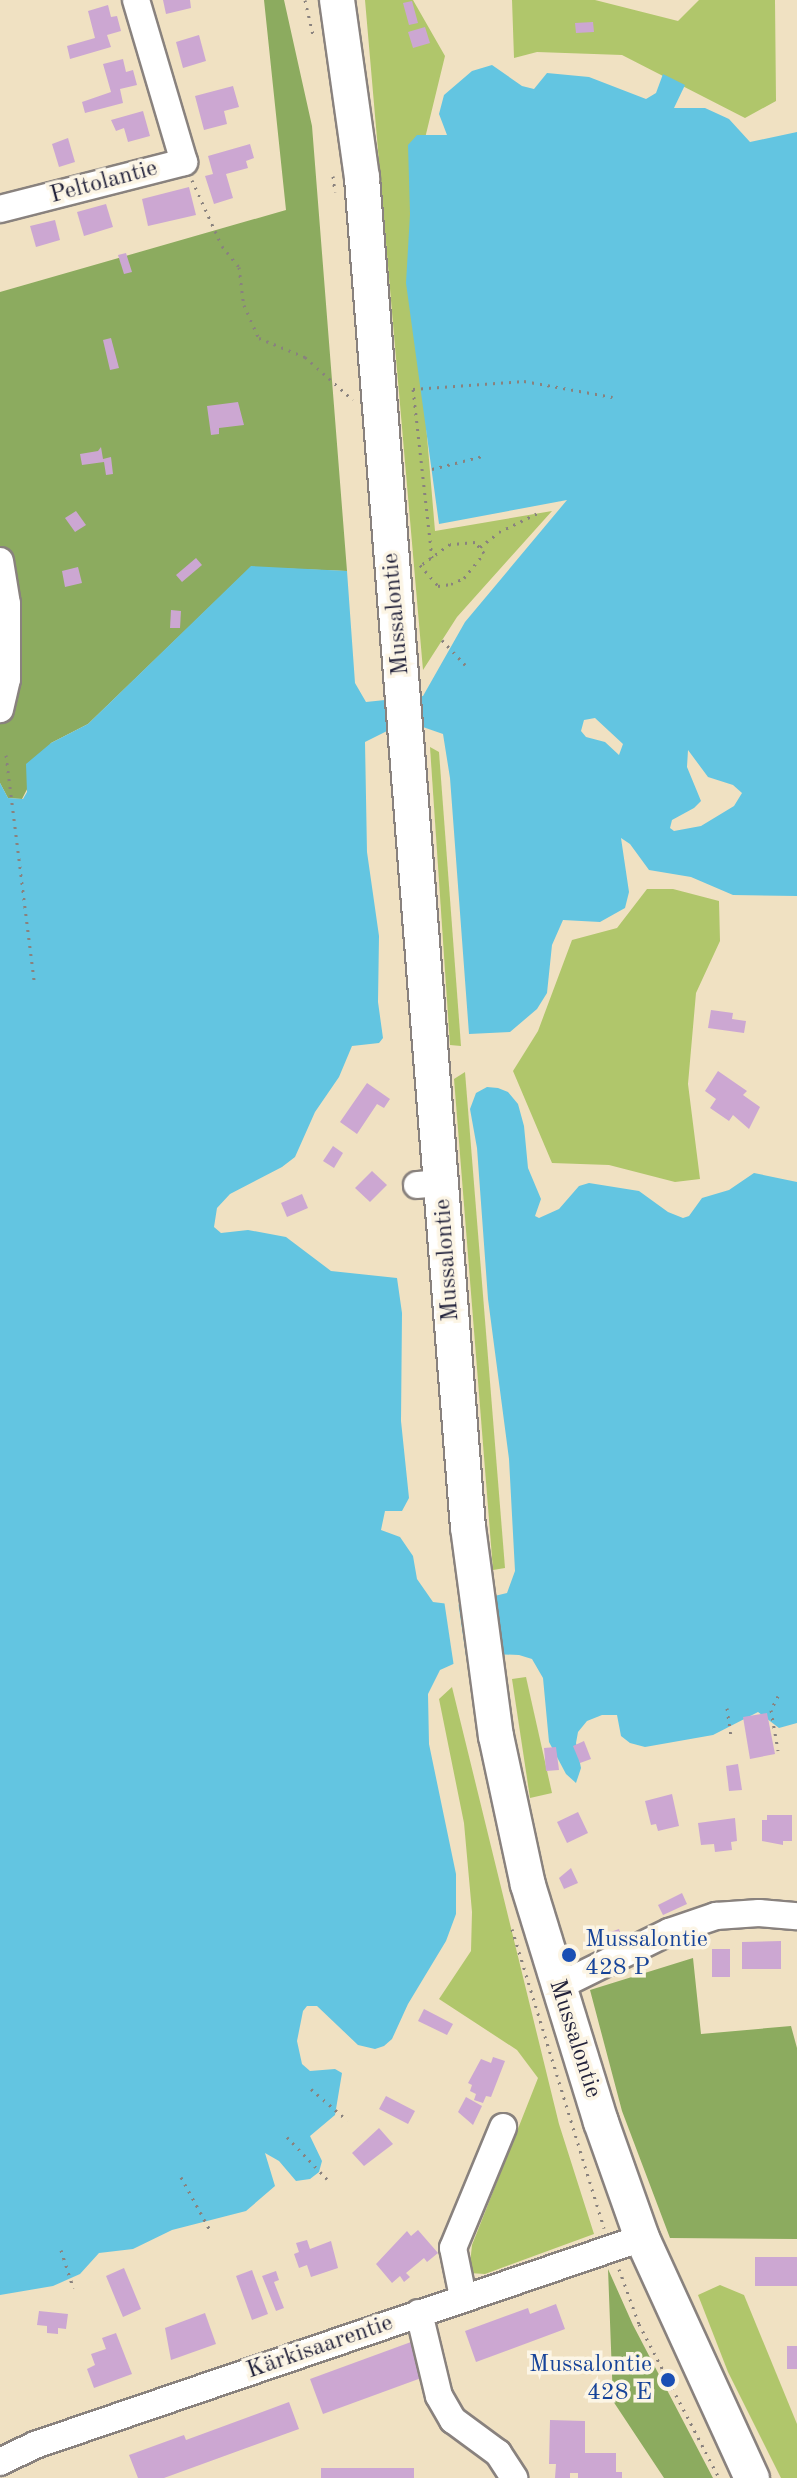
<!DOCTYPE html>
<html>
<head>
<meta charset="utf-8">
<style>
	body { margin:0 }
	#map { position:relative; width:797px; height:2478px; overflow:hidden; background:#f0e1c2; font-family:"Old Standard TT",serif }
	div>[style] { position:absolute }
	.green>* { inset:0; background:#b0c66b }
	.forest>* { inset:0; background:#8cab5f }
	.water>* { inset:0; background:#63c5e1 }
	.pier>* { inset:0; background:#f0e1c2 }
	.building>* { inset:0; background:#cca7d2 }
	.path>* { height:3px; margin-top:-1.5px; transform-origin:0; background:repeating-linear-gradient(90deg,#89827e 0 2px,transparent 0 8px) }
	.roads { filter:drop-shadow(2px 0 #89827e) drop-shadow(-2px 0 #89827e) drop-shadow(0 2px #89827e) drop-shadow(0 -2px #89827e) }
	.minor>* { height:26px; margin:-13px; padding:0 13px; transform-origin:13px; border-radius:13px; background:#fff }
	.major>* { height:34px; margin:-17px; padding:0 17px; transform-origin:17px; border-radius:17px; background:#fff }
	.dots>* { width:22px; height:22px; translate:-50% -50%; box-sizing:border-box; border:4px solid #fcf5e5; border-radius:50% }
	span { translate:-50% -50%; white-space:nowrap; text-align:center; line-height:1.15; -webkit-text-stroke:7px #fcf5e5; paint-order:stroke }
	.street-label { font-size:24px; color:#22223b }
	.transit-label { font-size:24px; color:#164399 }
	.left { translate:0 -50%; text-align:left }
	.right { translate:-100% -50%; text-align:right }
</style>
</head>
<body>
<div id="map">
	<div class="green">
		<div style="clip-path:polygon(365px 0,413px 0,445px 56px,419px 163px,412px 258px,435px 531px,552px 511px,457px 617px,423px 670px)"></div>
		<div style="clip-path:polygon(512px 0,595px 0,678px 21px,699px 0,775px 0,776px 101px,745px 118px,622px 55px,537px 52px,514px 58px)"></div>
		<div style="clip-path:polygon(430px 747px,439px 752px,461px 1046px,450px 1045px)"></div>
		<div style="clip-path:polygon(647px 889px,673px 889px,719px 901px,720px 941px,696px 993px,688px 1084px,700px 1179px,675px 1182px,609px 1165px,552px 1163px,513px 1071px,538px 1031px,572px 940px,617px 928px)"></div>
		<div style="clip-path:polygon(465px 1072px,505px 1568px,493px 1570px,454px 1079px)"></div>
		<div style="clip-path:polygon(526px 1677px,552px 1793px,530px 1798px,512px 1679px)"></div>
		<div style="clip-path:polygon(452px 1687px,559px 2124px,594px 2234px,485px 2274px,469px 2273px,472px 2245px,538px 2078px,517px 2050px,439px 1999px,471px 1951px,472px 1912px,464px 1823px,439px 1699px)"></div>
		<div style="clip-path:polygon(720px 2285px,744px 2295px,797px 2424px,797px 2478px,781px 2478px,728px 2372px,698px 2295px)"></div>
	</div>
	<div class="forest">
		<div style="clip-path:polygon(264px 0,284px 0,312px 126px,347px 571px,251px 567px,88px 724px,51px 743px,22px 799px,8px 798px,0 783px,0 292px,286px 210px)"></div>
		<div style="clip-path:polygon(693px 1958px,701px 2034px,791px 2026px,797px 2048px,797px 2239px,670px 2238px,622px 2111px,590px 1990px)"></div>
		<div style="clip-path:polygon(608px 2269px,633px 2325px,713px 2478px,664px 2478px,613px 2401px)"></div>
	</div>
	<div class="water">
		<div style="clip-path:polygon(evenodd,492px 65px,522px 86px,534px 89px,547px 73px,589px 77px,646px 99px,656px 93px,663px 74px,685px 85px,674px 108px,705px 108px,729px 119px,750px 142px,797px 132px,797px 896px,733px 895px,691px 877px,649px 870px,630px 844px,621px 838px,629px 892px,625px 908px,600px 922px,563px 920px,552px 945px,547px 993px,537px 1009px,510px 1032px,469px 1034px,450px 778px,443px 734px,420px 726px,391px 729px,365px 742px,367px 852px,379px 936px,378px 1002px,383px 1038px,379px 1043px,352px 1046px,339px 1077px,315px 1112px,295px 1157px,282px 1167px,230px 1194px,217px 1208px,214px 1227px,221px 1233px,248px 1230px,286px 1237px,331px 1271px,397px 1278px,402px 1313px,401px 1421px,409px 1498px,402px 1511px,385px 1511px,381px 1530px,400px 1537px,413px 1556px,417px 1579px,433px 1602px,457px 1605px,507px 1593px,515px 1571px,509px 1459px,488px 1299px,477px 1148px,470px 1109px,476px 1093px,487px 1087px,498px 1088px,508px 1092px,518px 1104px,524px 1126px,528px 1168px,541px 1199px,535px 1216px,539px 1218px,559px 1209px,579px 1186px,589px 1183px,639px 1191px,668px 1212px,683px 1218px,689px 1216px,702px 1198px,729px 1190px,754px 1173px,797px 1182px,797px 1723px,779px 1728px,758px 1712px,713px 1735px,645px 1747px,630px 1743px,621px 1736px,617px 1715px,602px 1715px,587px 1721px,578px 1732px,576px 1743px,581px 1768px,576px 1783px,566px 1774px,549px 1742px,543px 1678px,532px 1659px,519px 1655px,491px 1654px,460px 1661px,440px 1670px,428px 1694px,429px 1744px,456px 1874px,456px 1914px,446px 1941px,408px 2004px,392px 2039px,384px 2046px,375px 2049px,358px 2045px,317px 2006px,307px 2006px,303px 2011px,297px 2041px,302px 2064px,310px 2071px,335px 2069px,342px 2073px,335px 2115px,310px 2136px,322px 2161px,319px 2172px,310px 2179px,296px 2181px,279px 2161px,265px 2153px,275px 2186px,246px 2211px,172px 2230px,133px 2249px,99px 2253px,80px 2274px,53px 2286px,0 2295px,0 783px,8px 798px,23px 799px,27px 792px,26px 764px,51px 743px,88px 724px,251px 566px,347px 571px,355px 683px,366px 702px,423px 696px,465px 622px,567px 500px,439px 524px,406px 283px,410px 214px,408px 145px,417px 135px,447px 135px,439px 114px,444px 95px,472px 71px,492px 65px,595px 718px,623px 744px,619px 755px,605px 742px,586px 737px,581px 731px,584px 720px,595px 718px,492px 65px,688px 750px,708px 777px,733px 785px,742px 793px,734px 806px,701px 826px,674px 831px,670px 828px,672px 820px,694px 808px,701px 801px,687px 767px,688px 750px)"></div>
	</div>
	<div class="pier">
		<div style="clip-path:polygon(444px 1600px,458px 1601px,467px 1663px,454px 1667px)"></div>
	</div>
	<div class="building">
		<div style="clip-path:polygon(163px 0,190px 0,191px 8px,166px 14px)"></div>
		<div style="clip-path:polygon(412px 1px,418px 23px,409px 25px,403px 3px)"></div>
		<div style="clip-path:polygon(108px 5px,111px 17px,117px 16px,121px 31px,107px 35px,111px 47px,70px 59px,67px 46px,95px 38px,88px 11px)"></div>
		<div style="clip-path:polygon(593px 22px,594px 32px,576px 33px,575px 23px)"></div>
		<div style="clip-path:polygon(425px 27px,430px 43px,413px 48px,408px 32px)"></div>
		<div style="clip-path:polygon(199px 35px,206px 61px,183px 68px,176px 42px)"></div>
		<div style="clip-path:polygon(123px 59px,126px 72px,133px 70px,137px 85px,120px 89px,123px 103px,85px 113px,82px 102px,111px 92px,103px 64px)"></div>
		<div style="clip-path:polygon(233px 86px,239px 107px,224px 111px,227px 124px,204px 130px,195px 96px)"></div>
		<div style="clip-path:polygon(143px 111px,150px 136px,128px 142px,124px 128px,116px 131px,111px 120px)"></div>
		<div style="clip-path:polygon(68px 138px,75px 162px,59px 167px,52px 144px)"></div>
		<div style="clip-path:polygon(250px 144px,254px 158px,246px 161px,248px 168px,226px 174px,233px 198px,214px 204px,205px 176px,213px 174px,208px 156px)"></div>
		<div style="clip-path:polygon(189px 187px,196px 215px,148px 226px,142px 199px)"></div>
		<div style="clip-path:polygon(106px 204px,113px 227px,84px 236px,77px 212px)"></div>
		<div style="clip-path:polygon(55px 220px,60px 240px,36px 247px,30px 226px)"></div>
		<div style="clip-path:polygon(126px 253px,132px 272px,124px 274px,118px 255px)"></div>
		<div style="clip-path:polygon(111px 338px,119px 368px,110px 370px,103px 340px)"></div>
		<div style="clip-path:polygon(238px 402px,244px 425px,219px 428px,219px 434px,211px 435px,207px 406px)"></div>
		<div style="clip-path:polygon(101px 447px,103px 459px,111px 457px,113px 474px,106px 475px,104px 462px,82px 465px,80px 454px,98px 451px)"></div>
		<div style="clip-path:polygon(76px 511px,86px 525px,75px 532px,65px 518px)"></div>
		<div style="clip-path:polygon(196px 558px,202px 565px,182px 582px,176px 575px)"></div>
		<div style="clip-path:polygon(78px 567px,82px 583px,65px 587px,62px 571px)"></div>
		<div style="clip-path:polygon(171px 610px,181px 611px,180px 628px,170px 628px)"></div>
		<div style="clip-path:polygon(711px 1010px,733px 1013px,732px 1019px,746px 1021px,744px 1033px,708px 1028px)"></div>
		<div style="clip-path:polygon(718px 1071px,747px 1091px,743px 1095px,760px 1107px,749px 1129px,733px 1115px,729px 1121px,710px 1108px,716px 1099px,705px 1091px)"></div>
		<div style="clip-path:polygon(367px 1083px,390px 1099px,384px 1108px,377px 1104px,357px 1134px,340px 1122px)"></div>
		<div style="clip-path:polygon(333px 1146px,343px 1153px,334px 1168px,323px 1161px)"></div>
		<div style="clip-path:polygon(372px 1171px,387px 1185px,370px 1202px,355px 1188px)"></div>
		<div style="clip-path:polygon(302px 1194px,308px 1208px,287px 1217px,281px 1203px)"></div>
		<div style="clip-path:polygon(767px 1713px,775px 1754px,750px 1759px,743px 1717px)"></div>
		<div style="clip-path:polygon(584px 1741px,591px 1759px,580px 1763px,573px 1746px)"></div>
		<div style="clip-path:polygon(556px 1747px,559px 1770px,546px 1771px,544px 1748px)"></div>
		<div style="clip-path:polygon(738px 1764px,742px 1790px,729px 1791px,726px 1766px)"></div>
		<div style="clip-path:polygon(672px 1794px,679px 1826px,658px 1831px,656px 1824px,651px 1825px,645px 1801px)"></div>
		<div style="clip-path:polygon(578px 1812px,588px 1833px,567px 1843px,557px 1822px)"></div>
		<div style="clip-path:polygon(767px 1815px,792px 1815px,792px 1841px,783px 1841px,783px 1845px,762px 1841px,762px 1820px,767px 1820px)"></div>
		<div style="clip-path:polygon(735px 1818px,737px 1841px,731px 1842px,732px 1850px,715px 1852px,714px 1844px,701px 1845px,698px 1823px)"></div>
		<div style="clip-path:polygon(571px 1868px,578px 1883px,564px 1889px,559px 1878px)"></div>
		<div style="clip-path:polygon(682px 1893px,687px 1904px,663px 1915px,658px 1905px)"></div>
		<div style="clip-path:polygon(619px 1929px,622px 1939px,599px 1946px,596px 1937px)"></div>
		<div style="clip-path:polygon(781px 1941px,781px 1969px,742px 1969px,742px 1942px)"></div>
		<div style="clip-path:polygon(712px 1949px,730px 1949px,730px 1977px,712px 1977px)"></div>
		<div style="clip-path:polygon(424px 2009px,453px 2024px,447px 2035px,418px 2021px)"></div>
		<div style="clip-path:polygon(493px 2057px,505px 2061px,491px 2097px,486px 2096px,483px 2103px,474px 2100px,476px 2094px,470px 2091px,472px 2085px,468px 2083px,481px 2059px,491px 2063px)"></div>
		<div style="clip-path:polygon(386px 2096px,415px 2111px,408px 2124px,379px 2109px)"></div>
		<div style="clip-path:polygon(466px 2097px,482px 2106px,473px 2125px,458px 2112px)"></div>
		<div style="clip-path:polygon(379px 2128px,393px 2144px,364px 2166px,352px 2153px)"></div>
		<div style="clip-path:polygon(418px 2230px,438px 2253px,427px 2262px,424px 2258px,406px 2273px,410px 2277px,404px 2282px,400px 2276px,392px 2283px,376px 2264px,407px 2231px,411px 2236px)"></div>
		<div style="clip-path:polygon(307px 2240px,310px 2249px,331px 2241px,338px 2268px,311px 2277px,307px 2265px,299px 2268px,294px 2254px,299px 2252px,296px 2243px)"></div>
		<div style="clip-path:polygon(755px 2257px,797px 2257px,797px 2286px,755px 2286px)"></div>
		<div style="clip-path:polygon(124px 2268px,141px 2309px,123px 2317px,106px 2276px)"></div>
		<div style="clip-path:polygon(252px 2270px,268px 2314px,252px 2320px,236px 2276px)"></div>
		<div style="clip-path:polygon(276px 2271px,279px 2280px,274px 2282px,284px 2308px,276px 2311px,262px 2276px)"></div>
		<div style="clip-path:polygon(556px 2304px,565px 2329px,476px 2362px,465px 2331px,528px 2308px,530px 2314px)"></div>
		<div style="clip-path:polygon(39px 2311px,68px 2314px,66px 2329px,58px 2328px,58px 2334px,47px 2333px,47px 2326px,37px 2325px)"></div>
		<div style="clip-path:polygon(205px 2313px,216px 2344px,171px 2360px,165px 2328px)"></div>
		<div style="clip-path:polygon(116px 2333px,132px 2374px,94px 2388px,87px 2369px,95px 2365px,91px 2354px,106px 2349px,102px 2338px)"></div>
		<div style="clip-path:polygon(411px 2342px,424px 2377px,323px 2414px,310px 2379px)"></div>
		<div style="clip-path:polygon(787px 2346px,797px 2346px,797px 2369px,787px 2369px)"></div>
		<div style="clip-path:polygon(289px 2402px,299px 2429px,164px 2478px,138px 2478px,129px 2455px,184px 2435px,186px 2440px)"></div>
		<div style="clip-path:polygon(550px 2420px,585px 2421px,585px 2453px,616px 2453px,616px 2472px,622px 2472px,622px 2478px,578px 2478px,578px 2473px,570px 2473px,570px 2478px,555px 2478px,556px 2464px,549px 2464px)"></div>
		<div style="clip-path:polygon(321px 2468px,414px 2468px,414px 2478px,321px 2478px)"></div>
	</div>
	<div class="path">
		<div style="left:305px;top:0;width:35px;rotate:77deg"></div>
		<div style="left:333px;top:176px;width:16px;rotate:83deg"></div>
		<div style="left:192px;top:180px;width:72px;rotate:65.6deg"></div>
		<div style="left:222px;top:246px;width:27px;rotate:51deg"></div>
		<div style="left:239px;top:267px;width:38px;rotate:83deg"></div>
		<div style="left:244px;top:305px;width:36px;rotate:66deg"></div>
		<div style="left:259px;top:338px;width:50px;rotate:22.4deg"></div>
		<div style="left:305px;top:357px;width:64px;rotate:41.9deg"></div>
		<div style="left:432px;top:469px;width:53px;rotate:-14.3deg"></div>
		<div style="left:480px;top:547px;width:24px;rotate:-38deg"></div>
		<div style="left:499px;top:532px;width:43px;rotate:-26deg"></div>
		<div style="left:432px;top:558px;width:170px;rotate:-96.4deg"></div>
		<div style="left:413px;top:389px;width:111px;rotate:-4.1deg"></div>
		<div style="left:524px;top:381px;width:90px;rotate:10.2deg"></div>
		<div style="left:420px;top:565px;width:28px;rotate:49deg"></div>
		<div style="left:438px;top:586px;width:13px;rotate:-9deg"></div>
		<div style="left:451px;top:584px;width:14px;rotate:-25deg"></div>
		<div style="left:464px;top:578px;width:32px;rotate:-51deg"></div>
		<div style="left:484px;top:553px;width:14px;rotate:-129deg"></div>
		<div style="left:475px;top:542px;width:25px;rotate:175deg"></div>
		<div style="left:450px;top:544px;width:36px;rotate:144deg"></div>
		<div style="left:442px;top:640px;width:34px;rotate:47deg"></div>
		<div style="left:6px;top:755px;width:227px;rotate:82.9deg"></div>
		<div style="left:778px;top:1696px;width:16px;rotate:117deg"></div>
		<div style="left:771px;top:1710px;width:41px;rotate:80.1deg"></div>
		<div style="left:727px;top:1708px;width:30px;rotate:82deg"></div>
		<div style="left:512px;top:1929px;width:313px;rotate:72.9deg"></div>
		<div style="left:311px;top:2089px;width:48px;rotate:40.7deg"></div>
		<div style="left:287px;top:2137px;width:58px;rotate:46.4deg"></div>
		<div style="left:181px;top:2177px;width:63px;rotate:61.4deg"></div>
		<div style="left:61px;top:2250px;width:40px;rotate:72deg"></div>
		<div style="left:619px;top:2269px;width:59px;rotate:70deg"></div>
		<div style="left:639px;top:2324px;width:174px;rotate:62.5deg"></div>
	</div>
	<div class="roads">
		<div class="minor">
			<div style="left:0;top:209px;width:190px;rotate:-14.3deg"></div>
			<div style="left:184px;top:162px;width:169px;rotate:-106.5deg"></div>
			<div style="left:0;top:561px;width:44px;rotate:80.8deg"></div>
			<div style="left:7px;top:604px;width:75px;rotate:90deg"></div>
			<div style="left:7px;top:679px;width:31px;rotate:103deg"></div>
			<div style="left:417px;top:1185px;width:25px;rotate:-5deg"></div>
			<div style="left:557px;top:1987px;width:125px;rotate:-26.2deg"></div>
			<div style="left:669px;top:1932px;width:50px;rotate:-18.8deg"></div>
			<div style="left:716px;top:1916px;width:43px;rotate:-4deg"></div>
			<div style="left:759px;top:1913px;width:38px;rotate:5deg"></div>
			<div style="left:463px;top:2297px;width:50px;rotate:-101.5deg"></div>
			<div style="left:453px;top:2248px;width:131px;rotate:-67.5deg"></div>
			<div style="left:419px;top:2313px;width:85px;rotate:76.5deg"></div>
			<div style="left:439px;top:2396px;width:28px;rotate:60deg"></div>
			<div style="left:453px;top:2420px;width:56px;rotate:36.3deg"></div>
			<div style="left:498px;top:2453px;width:30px;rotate:57deg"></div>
			<div style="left:0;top:2462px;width:39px;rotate:-26deg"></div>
			<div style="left:35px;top:2445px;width:641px;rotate:-18.83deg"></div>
		</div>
		<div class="major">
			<div style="left:337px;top:0;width:180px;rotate:82deg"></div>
			<div style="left:362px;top:178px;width:1353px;rotate:85.51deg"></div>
			<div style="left:468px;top:1527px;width:211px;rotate:82.4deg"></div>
			<div style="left:496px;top:1736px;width:152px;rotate:77.9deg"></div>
			<div style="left:528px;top:1885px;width:248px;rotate:72.9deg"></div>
			<div style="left:601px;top:2122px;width:123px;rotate:70.5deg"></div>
			<div style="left:642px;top:2238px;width:264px;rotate:65.4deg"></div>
		</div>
	</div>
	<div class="dots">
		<div style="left:569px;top:1955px;background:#1a4fb4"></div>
		<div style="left:668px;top:2380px;background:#1a4fb4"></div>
	</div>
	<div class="street-label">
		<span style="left:104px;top:183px;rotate:-15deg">Peltolantie</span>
		<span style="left:397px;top:614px;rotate:-95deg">Mussalontie</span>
		<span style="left:448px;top:1260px;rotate:-94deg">Mussalontie</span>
		<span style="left:574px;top:2039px;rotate:72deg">Mussalontie</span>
		<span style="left:320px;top:2348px;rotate:-19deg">Kärkisaarentie</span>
	</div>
	<div class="transit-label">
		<span class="left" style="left:585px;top:1955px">Mussalontie<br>428 P</span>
		<span class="right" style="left:652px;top:2380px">Mussalontie<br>428 E</span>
	</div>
</div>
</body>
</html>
